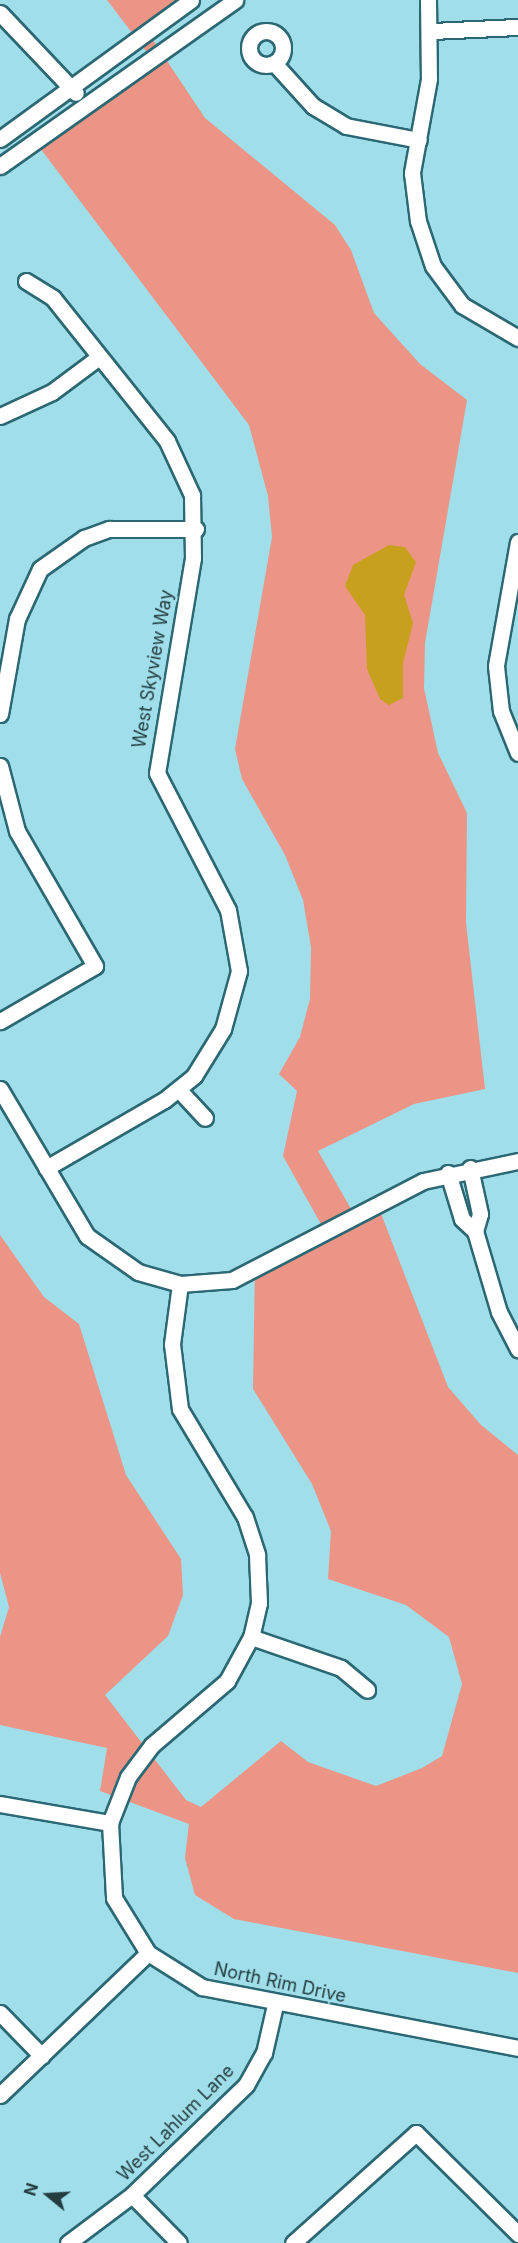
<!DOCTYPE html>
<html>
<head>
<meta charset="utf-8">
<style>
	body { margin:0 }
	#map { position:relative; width:518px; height:2243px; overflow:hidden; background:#a0deea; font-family:Inter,sans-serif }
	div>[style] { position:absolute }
	.green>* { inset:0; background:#ec9586 }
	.water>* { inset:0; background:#c7a01e }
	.roads { filter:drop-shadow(2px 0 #2b6873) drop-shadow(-2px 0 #2b6873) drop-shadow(0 2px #2b6873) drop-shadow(0 -2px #2b6873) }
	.minor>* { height:15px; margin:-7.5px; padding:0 7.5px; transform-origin:7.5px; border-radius:7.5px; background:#fff }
	.minor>.ring { margin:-7.5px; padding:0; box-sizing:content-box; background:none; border:15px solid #fff; border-radius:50% }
	span { translate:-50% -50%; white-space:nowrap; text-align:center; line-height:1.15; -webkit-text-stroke:4.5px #a0deea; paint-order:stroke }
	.street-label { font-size:18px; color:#233d41 }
	.north { position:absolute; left:18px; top:2165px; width:60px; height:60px; -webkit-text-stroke:4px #a0deea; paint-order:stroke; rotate:288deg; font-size:16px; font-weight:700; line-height:24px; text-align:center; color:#233d41 }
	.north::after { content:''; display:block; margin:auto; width:21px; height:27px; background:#233d41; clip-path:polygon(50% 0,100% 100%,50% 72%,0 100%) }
</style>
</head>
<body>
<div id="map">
	<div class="green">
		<div style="clip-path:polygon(107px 0,178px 0,143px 25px,205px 118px,335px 225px,351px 250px,374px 313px,420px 364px,467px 400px,425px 643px,424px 688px,438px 753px,467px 813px,466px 923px,485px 1089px,414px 1104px,318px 1151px,359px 1223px,380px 1211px,448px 1387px,481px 1425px,518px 1455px,518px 1973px,234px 1919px,195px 1895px,185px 1858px,189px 1824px,100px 1791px,107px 1748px,0 1725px,0 1637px,9px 1607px,0 1573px,0 1235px,44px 1297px,79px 1324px,126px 1475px,181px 1559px,183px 1595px,168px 1636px,105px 1695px,186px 1800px,201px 1807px,281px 1741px,308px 1762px,376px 1786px,422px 1768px,442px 1756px,462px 1684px,449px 1637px,406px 1605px,328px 1579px,331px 1531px,312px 1484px,253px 1389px,255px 1263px,322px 1226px,283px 1156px,297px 1091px,279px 1074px,300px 1037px,310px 999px,311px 947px,303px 900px,285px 855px,242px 779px,235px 749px,272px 537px,268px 496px,249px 425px,40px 148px,155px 63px)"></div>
	</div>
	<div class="water">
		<div style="clip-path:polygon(389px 545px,405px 547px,416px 562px,404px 595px,413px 623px,403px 663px,403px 698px,389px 705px,380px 699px,367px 669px,365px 615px,345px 586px,353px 565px)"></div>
	</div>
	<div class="roads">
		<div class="minor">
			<div style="left:428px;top:0;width:79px;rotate:89.3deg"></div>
			<div style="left:429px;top:79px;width:96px;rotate:100.3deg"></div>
			<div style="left:412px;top:173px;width:48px;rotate:82.9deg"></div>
			<div style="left:418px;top:221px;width:47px;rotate:71.6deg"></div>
			<div style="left:433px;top:266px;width:49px;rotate:53.4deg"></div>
			<div style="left:462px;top:305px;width:65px;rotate:30.5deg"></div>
			<div style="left:0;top:13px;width:110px;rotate:46.5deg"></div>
			<div class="ring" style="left:249px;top:31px;width:19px;height:19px"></div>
			<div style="left:432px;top:31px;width:86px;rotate:-2.7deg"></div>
			<div style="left:274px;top:63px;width:58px;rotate:47.8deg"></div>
			<div style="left:313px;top:106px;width:39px;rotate:31deg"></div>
			<div style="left:346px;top:126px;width:74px;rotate:10.9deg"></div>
			<div style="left:0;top:139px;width:236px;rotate:-36deg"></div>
			<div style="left:0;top:166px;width:288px;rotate:-35.2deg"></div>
			<div style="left:26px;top:281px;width:32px;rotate:32deg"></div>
			<div style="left:53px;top:298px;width:183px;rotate:51.4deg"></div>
			<div style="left:167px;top:441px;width:60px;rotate:65.2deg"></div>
			<div style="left:192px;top:495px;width:63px;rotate:89.1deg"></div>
			<div style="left:193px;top:558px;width:218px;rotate:99.5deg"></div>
			<div style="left:157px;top:773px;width:154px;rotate:62.6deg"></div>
			<div style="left:228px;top:910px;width:62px;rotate:79.8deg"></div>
			<div style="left:239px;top:971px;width:60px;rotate:105.4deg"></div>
			<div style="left:223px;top:1029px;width:55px;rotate:121.7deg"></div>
			<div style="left:194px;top:1076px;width:38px;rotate:141deg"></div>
			<div style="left:164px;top:1100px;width:136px;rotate:150deg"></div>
			<div style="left:0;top:416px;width:57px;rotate:-24.8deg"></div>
			<div style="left:52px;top:392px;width:59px;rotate:-36.7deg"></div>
			<div style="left:518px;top:542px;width:126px;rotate:100.1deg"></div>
			<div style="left:496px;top:666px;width:45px;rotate:83.7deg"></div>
			<div style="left:501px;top:711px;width:45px;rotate:68deg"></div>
			<div style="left:0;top:714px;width:97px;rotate:-79.9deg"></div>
			<div style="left:17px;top:619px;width:55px;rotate:-65.3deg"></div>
			<div style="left:40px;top:569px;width:54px;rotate:-35.2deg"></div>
			<div style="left:84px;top:538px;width:27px;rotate:-20deg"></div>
			<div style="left:109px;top:529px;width:87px"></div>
			<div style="left:0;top:766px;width:67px;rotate:75.3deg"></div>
			<div style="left:17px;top:831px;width:156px;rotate:60deg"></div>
			<div style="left:95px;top:966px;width:110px;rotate:149.9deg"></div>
			<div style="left:0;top:1089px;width:171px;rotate:59.4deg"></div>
			<div style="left:87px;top:1236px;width:62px;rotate:35.2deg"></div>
			<div style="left:138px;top:1272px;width:44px;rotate:15.9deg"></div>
			<div style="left:180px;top:1284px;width:52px;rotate:-4.4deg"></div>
			<div style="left:232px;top:1280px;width:215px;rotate:-27.4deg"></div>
			<div style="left:423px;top:1181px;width:97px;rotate:-11.9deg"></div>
			<div style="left:179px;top:1090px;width:38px;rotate:47deg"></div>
			<div style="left:470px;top:1168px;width:47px;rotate:77.7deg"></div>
			<div style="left:480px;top:1214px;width:18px;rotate:106deg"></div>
			<div style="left:448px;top:1173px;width:48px;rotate:73.1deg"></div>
			<div style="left:462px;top:1219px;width:18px;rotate:43deg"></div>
			<div style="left:475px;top:1231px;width:84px;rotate:73.5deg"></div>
			<div style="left:499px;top:1312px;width:42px;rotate:62.8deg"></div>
			<div style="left:180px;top:1284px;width:61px;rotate:97.6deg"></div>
			<div style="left:172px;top:1344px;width:65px;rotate:83deg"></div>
			<div style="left:180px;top:1409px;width:126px;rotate:59deg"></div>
			<div style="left:245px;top:1517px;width:40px;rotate:72deg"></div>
			<div style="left:257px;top:1555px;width:48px;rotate:87.6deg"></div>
			<div style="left:259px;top:1603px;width:35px;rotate:103deg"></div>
			<div style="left:251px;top:1637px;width:50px;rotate:118.6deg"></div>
			<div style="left:227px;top:1681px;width:99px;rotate:139.5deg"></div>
			<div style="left:152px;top:1745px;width:40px;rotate:127deg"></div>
			<div style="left:128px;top:1777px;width:49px;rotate:111.4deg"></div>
			<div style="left:110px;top:1823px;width:75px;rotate:86.9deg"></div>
			<div style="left:114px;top:1898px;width:65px;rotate:58.3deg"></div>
			<div style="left:148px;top:1953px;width:64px;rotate:32.2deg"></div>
			<div style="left:202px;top:1987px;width:322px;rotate:10.9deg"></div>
			<div style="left:251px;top:1637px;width:95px;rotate:19deg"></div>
			<div style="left:341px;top:1668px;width:34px;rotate:40deg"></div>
			<div style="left:0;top:1804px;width:112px;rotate:9.8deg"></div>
			<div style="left:0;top:2013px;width:60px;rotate:45.7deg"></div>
			<div style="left:0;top:2095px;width:205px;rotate:-43.8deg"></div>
			<div style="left:132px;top:2195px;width:67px;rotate:45.6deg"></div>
			<div style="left:68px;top:2243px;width:80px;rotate:-36.9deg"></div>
			<div style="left:132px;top:2195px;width:158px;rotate:-44deg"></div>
			<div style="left:246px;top:2085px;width:37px;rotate:-61deg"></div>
			<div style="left:264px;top:2053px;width:49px;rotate:-77.1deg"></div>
			<div style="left:293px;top:2243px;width:165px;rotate:-41.8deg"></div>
			<div style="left:416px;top:2133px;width:144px;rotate:44.7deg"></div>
		</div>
	</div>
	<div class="street-label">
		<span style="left:153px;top:669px;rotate:-80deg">West Skyview Way</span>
		<span style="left:280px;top:1983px;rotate:12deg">North Rim Drive</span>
		<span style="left:176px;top:2123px;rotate:-45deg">West Lahlum Lane</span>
	</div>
	<div class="north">N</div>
</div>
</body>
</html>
